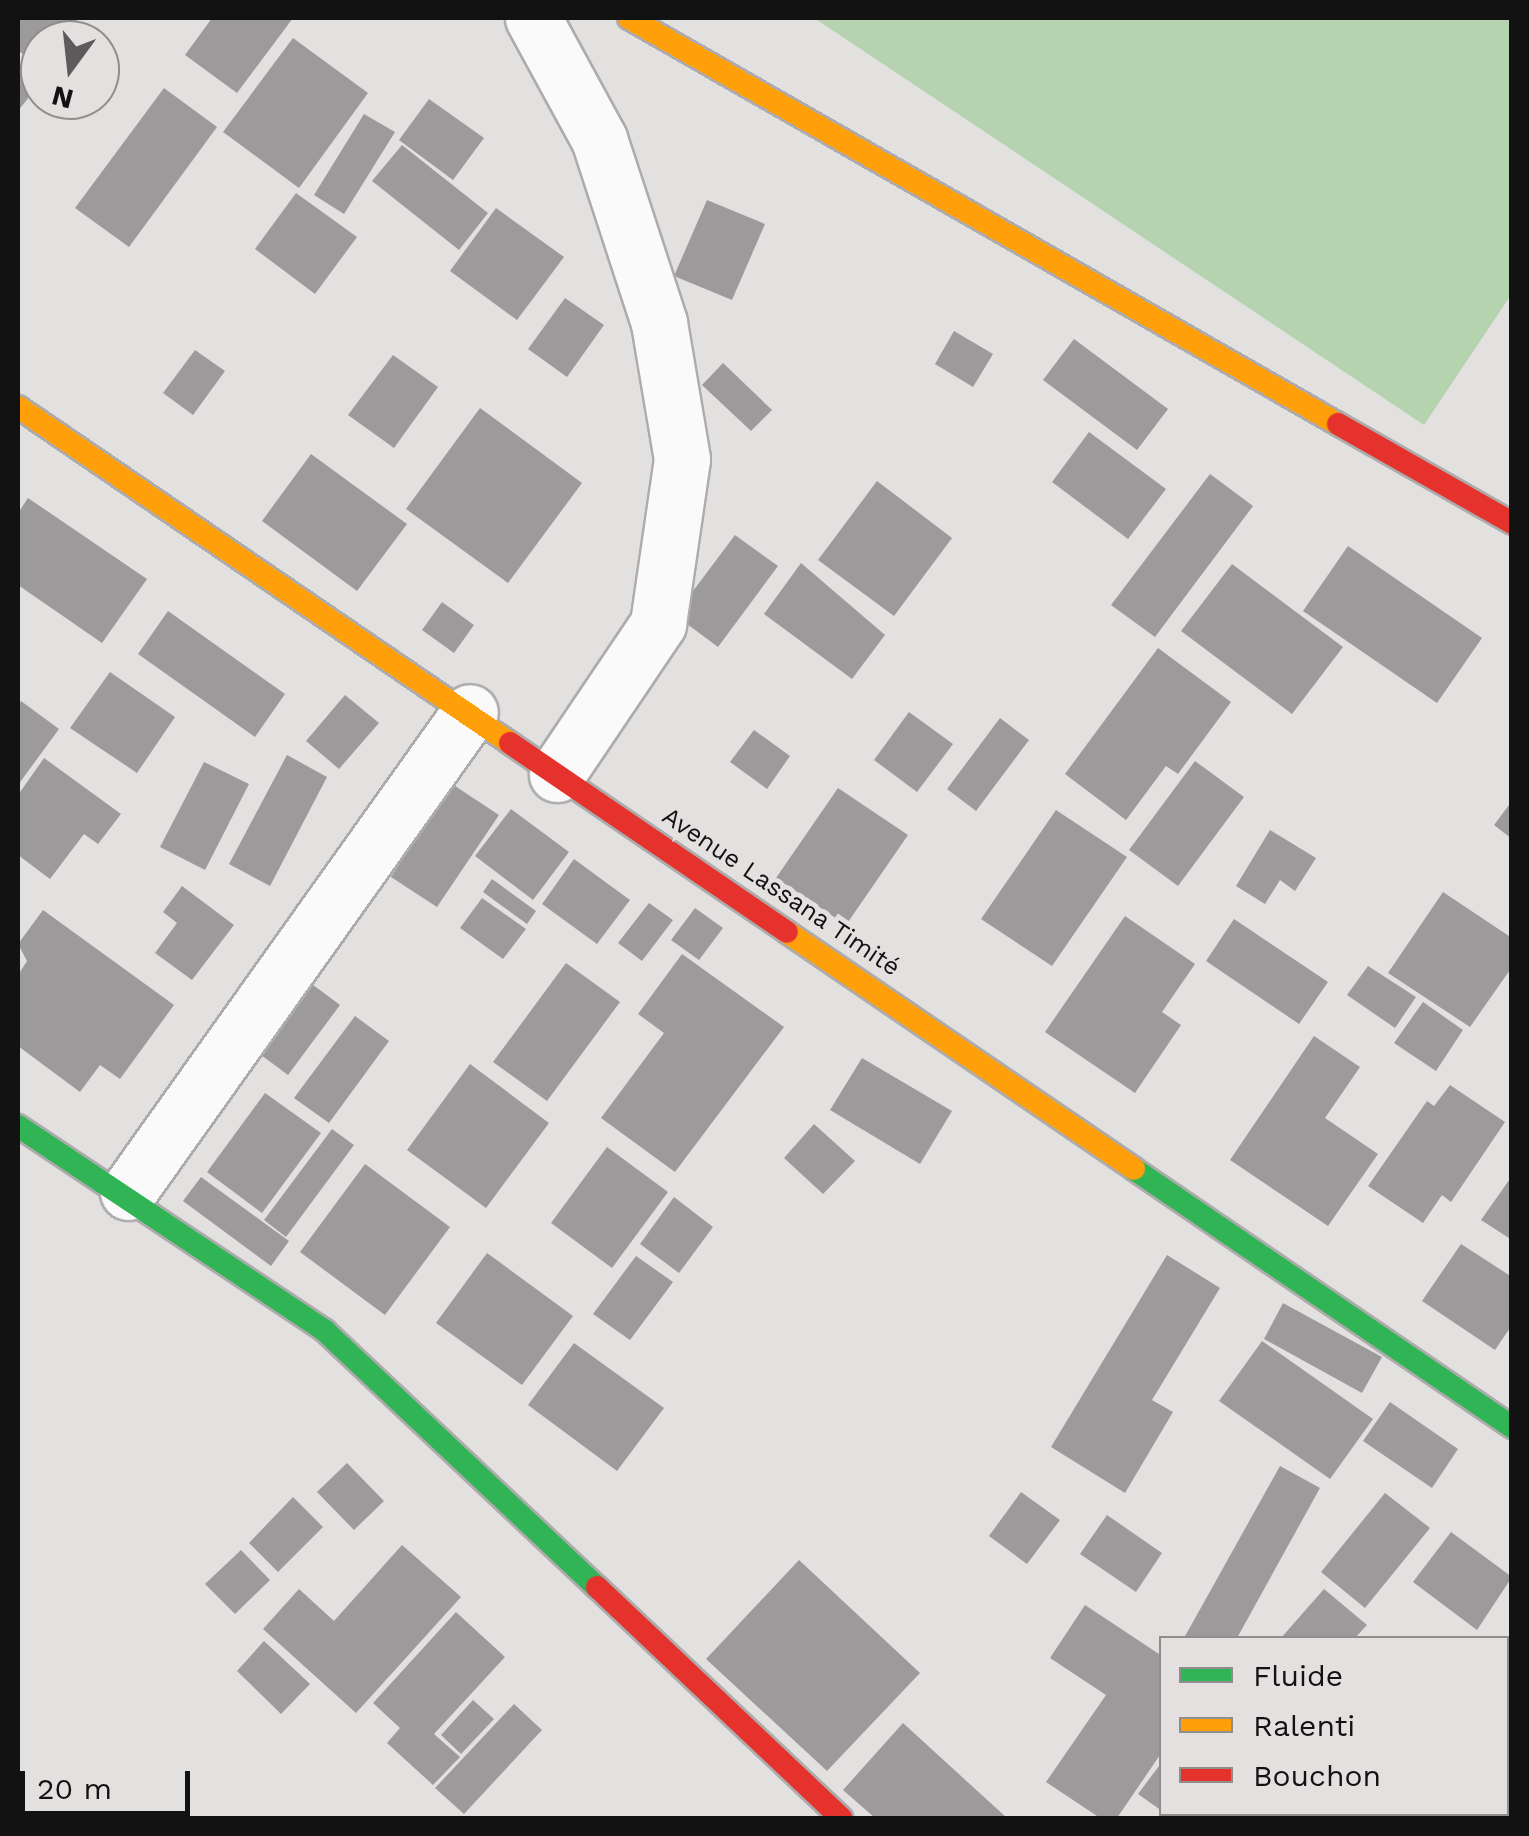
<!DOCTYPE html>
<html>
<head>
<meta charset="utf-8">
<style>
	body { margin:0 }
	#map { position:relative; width:1529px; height:1836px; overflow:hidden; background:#e3e1e0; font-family:"Work Sans",sans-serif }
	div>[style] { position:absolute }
	.green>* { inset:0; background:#b6d3b0 }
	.building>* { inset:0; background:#9c9a9a }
	.roads { filter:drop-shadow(2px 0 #adabab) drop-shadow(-2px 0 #adabab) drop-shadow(0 2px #adabab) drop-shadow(0 -2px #adabab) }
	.street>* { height:55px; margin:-27.5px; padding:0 27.5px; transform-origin:27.5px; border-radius:27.5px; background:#fbfafa }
	.fast>* { height:22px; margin:-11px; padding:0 11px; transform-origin:11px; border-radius:11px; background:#30b455 }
	.slow>* { height:22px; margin:-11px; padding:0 11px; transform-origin:11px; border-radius:11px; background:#ff9f0a }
	.jam>* { height:22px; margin:-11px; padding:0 11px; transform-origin:11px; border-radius:11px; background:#e5322d }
	span { translate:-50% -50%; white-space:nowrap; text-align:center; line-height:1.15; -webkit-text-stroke:10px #e4e0df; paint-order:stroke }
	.street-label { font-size:25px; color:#131212 }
	.frame { position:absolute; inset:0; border:20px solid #131212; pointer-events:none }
	.legend { position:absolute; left:1159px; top:1636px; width:350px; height:180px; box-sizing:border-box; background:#e4e0df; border:2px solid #908e8d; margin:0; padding:12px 18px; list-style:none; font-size:30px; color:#131212 }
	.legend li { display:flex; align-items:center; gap:20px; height:50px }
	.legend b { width:50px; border:2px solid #908e8d }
	.north { position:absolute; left:20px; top:20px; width:100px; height:100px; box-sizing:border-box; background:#e4e0df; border:2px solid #908e8d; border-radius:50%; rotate:195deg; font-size:28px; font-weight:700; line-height:40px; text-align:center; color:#131212 }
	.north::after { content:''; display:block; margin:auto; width:35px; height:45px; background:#5c5a5a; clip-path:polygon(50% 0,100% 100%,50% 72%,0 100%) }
	.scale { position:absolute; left:20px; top:1771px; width:170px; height:45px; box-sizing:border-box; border:5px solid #131212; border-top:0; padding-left:12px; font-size:30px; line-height:35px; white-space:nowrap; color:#131212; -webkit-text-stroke:8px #e4e0df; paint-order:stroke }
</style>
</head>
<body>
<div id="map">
	<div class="green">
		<div style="clip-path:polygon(814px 18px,1511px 18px,1511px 295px,1424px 425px)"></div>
	</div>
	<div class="building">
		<div style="clip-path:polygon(18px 18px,79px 18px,59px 40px,40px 40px,36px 66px,18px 50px)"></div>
		<div style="clip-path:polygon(212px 18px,293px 18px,237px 93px,185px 55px)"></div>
		<div style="clip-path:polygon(293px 38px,368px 93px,299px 188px,223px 132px)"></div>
		<div style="clip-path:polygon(18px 63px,40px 83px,18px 111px)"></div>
		<div style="clip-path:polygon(164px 88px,217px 127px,129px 247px,75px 208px)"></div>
		<div style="clip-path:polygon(429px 99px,484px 138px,453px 180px,399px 140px)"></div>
		<div style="clip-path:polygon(364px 114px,395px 132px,344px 214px,314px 195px)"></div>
		<div style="clip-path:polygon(402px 145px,488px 213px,459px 250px,372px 181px)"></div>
		<div style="clip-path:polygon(296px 193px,357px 237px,315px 294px,255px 249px)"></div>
		<div style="clip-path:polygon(707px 200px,765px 224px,732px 300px,674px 276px)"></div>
		<div style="clip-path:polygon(496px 208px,564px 257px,517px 320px,450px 271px)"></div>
		<div style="clip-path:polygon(565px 298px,604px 325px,567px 377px,528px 349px)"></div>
		<div style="clip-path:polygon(954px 331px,993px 354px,973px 387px,935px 364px)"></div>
		<div style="clip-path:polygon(1074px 339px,1168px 409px,1137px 450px,1043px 380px)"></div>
		<div style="clip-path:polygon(195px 350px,225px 371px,193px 415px,163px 393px)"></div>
		<div style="clip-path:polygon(393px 355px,438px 387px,394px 448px,348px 415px)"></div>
		<div style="clip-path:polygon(723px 363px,772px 410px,751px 431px,702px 385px)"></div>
		<div style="clip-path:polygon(480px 408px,582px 483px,508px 583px,406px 509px)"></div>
		<div style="clip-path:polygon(1089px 432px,1166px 489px,1128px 539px,1052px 482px)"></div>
		<div style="clip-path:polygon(311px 454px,407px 524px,357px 591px,262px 521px)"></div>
		<div style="clip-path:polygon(1210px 474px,1253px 506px,1155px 637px,1111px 605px)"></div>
		<div style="clip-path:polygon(877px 481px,952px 538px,894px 616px,818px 560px)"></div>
		<div style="clip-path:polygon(28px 498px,147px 579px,102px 643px,18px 585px,18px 513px)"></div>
		<div style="clip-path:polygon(735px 535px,778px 566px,718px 647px,675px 615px)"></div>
		<div style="clip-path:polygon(1348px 546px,1482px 638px,1437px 703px,1303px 611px)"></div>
		<div style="clip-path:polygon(801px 563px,885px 635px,852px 679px,764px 614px)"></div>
		<div style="clip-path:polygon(1232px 564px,1343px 647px,1292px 714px,1181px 631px)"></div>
		<div style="clip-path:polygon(442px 602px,474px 625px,454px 653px,422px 630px)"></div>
		<div style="clip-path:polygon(168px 611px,285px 694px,255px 737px,138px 654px)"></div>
		<div style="clip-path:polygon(1158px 648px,1231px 702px,1178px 774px,1166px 766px,1126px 820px,1065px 774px)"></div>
		<div style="clip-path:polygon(110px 672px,175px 717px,137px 773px,70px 728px)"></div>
		<div style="clip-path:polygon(345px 695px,379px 723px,339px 769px,306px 741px)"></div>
		<div style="clip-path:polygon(21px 701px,59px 729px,18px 785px,18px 706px)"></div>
		<div style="clip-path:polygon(909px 712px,953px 744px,917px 792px,874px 760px)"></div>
		<div style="clip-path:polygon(1000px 718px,1029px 740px,976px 811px,947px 789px)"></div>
		<div style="clip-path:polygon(754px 730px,790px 756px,767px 789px,730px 762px)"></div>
		<div style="clip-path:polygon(287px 755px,327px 777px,270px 886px,229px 864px)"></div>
		<div style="clip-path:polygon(44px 758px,121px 814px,98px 844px,84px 834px,50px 879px,18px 855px,18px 795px)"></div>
		<div style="clip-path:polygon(1195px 761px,1244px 797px,1178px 886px,1129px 850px)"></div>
		<div style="clip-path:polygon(204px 762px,249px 784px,205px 870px,160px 847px)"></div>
		<div style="clip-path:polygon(452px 784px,499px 815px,437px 907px,391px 877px)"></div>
		<div style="clip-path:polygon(838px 788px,908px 835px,846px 925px,776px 878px)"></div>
		<div style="clip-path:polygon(1512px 801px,1512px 839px,1494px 825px)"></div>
		<div style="clip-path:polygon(511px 809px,569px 852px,533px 900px,475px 856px)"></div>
		<div style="clip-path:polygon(1056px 810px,1127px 857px,1052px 966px,981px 919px)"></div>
		<div style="clip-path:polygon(1270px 830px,1316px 858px,1295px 891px,1280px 880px,1265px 904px,1236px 886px)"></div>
		<div style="clip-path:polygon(574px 859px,630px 900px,597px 944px,542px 904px)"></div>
		<div style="clip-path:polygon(492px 879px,536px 911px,527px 924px,483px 892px)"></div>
		<div style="clip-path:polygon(182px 886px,234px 925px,192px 980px,155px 953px,177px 923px,163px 912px)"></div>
		<div style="clip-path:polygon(1443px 892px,1512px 938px,1512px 967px,1470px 1027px,1388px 973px)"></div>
		<div style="clip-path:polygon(482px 898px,526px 929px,503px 959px,460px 928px)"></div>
		<div style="clip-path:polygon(649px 903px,673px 920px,642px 961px,618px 943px)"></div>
		<div style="clip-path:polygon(695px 908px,723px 928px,699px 960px,671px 940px)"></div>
		<div style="clip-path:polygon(43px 910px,174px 1005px,120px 1079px,100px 1065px,80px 1092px,18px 1046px,18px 975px,27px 961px,18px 944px)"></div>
		<div style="clip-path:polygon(1125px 916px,1195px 964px,1162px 1012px,1181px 1025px,1135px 1093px,1045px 1032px)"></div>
		<div style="clip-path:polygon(1234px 919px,1328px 982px,1299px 1024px,1206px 961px)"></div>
		<div style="clip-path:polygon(682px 954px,784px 1027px,675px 1172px,601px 1118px,664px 1033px,638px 1014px)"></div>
		<div style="clip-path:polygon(566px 963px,620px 1002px,547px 1101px,493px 1062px)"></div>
		<div style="clip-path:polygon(1368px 966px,1416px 997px,1395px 1028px,1347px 995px)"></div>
		<div style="clip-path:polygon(305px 979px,340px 1005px,288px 1075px,253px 1049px)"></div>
		<div style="clip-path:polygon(1423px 1002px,1463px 1030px,1436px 1071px,1394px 1043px)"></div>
		<div style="clip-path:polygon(355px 1016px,389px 1041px,329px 1123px,294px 1098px)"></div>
		<div style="clip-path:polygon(1314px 1036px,1360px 1067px,1325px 1118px,1378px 1154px,1328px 1226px,1230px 1160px)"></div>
		<div style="clip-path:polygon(862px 1058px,952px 1111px,920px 1164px,830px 1110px)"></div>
		<div style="clip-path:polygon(470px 1064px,549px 1123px,486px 1208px,407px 1150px)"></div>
		<div style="clip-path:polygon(1450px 1085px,1505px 1122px,1451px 1202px,1442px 1195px,1423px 1223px,1368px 1186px,1427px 1101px,1434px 1106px)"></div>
		<div style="clip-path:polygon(265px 1093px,321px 1133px,262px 1213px,207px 1172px)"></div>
		<div style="clip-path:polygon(814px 1124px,855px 1161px,823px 1194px,784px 1158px)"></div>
		<div style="clip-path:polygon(332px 1129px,354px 1145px,286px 1237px,264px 1220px)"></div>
		<div style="clip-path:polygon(607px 1147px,668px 1192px,612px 1268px,551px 1223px)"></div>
		<div style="clip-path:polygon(365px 1164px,450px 1227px,385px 1315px,300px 1252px)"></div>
		<div style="clip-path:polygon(1512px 1176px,1512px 1240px,1481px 1220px)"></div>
		<div style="clip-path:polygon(201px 1177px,289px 1241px,271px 1266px,183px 1201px)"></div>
		<div style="clip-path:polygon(674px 1197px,713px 1227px,679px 1273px,640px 1244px)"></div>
		<div style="clip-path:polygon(1461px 1244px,1512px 1277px,1512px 1325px,1495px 1350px,1422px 1301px)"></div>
		<div style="clip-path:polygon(487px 1253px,573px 1316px,522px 1385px,436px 1323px)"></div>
		<div style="clip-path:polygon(1167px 1255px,1220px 1288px,1152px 1400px,1173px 1412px,1125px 1493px,1051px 1447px)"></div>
		<div style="clip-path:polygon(636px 1256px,673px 1282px,630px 1340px,593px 1314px)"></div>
		<div style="clip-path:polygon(1283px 1303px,1382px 1357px,1362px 1393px,1264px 1339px)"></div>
		<div style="clip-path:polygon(1262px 1341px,1373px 1419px,1330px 1479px,1219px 1401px)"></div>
		<div style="clip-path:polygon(574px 1343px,664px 1408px,617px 1471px,528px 1405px)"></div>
		<div style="clip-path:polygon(1390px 1402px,1458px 1449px,1432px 1488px,1363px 1441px)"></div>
		<div style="clip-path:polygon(347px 1463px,384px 1501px,354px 1530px,317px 1492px)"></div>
		<div style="clip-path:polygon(1280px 1466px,1320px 1488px,1237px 1638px,1184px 1638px)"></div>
		<div style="clip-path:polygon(1021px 1492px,1060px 1520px,1027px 1564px,989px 1536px)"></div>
		<div style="clip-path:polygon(1385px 1493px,1430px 1528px,1365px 1608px,1321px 1572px)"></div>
		<div style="clip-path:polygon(293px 1497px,323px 1527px,278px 1572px,249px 1543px)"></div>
		<div style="clip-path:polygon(1107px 1515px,1162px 1553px,1136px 1592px,1080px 1554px)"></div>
		<div style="clip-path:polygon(1451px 1532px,1512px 1577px,1477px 1630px,1413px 1582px)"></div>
		<div style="clip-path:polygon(402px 1545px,461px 1597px,356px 1713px,263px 1629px,299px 1589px,334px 1621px)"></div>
		<div style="clip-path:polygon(241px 1550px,270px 1580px,235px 1614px,205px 1584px)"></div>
		<div style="clip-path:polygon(799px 1560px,920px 1673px,827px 1771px,706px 1659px)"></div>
		<div style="clip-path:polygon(1324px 1589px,1367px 1625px,1355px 1638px,1281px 1638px)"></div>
		<div style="clip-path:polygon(1085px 1605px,1162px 1656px,1162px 1752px,1117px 1818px,1100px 1818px,1046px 1782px,1106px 1695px,1050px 1658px)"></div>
		<div style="clip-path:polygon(456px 1612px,505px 1657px,434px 1734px,460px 1757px,433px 1785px,387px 1743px,400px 1728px,373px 1703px)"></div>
		<div style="clip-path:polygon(264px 1641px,310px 1684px,281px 1714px,237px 1671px)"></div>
		<div style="clip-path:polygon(473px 1700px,494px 1719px,461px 1754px,441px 1735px)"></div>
		<div style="clip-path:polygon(514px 1704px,542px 1730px,464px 1814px,435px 1788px)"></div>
		<div style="clip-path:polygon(903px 1723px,1007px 1818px,875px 1818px,843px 1790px)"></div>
		<div style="clip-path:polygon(1162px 1762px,1162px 1811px,1138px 1794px)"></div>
		<div style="clip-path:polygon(1165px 1814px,1246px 1814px,1242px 1818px)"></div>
		<div style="clip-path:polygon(1363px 1814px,1448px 1814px,1443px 1818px)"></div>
	</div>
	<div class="roads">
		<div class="street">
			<div style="left:533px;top:18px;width:138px;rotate:61.4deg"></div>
			<div style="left:599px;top:139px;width:194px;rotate:71.9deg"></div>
			<div style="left:659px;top:323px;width:138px;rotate:80.4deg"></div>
			<div style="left:682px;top:459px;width:167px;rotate:98.3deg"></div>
			<div style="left:658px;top:624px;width:181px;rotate:124deg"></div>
			<div style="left:128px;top:1192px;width:589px;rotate:-54.53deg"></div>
		</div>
		<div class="fast">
			<div style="left:18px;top:1126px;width:369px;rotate:33.7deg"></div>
			<div style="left:325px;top:1331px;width:374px;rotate:43.3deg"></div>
			<div style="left:1134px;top:1169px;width:458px;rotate:34.3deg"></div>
		</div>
		<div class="slow">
			<div style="left:629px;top:18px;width:817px;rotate:29.8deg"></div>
			<div style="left:18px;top:407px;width:596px;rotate:34.33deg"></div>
			<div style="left:787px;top:932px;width:420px;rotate:34.3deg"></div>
		</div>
		<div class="jam">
			<div style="left:1338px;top:424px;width:200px;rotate:29.6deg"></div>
			<div style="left:510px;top:743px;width:335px;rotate:34.3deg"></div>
			<div style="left:597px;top:1587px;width:336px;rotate:43.4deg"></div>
		</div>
	</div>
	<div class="street-label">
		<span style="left:781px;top:892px;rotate:34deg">Avenue Lassana Timité</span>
	</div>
	<div class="frame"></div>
	<ul class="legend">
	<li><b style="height:12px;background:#30b455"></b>Fluide</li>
	<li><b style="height:12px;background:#ff9f0a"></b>Ralenti</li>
	<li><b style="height:12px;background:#e5322d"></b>Bouchon</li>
	</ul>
	<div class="north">N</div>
	<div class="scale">20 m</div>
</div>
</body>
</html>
